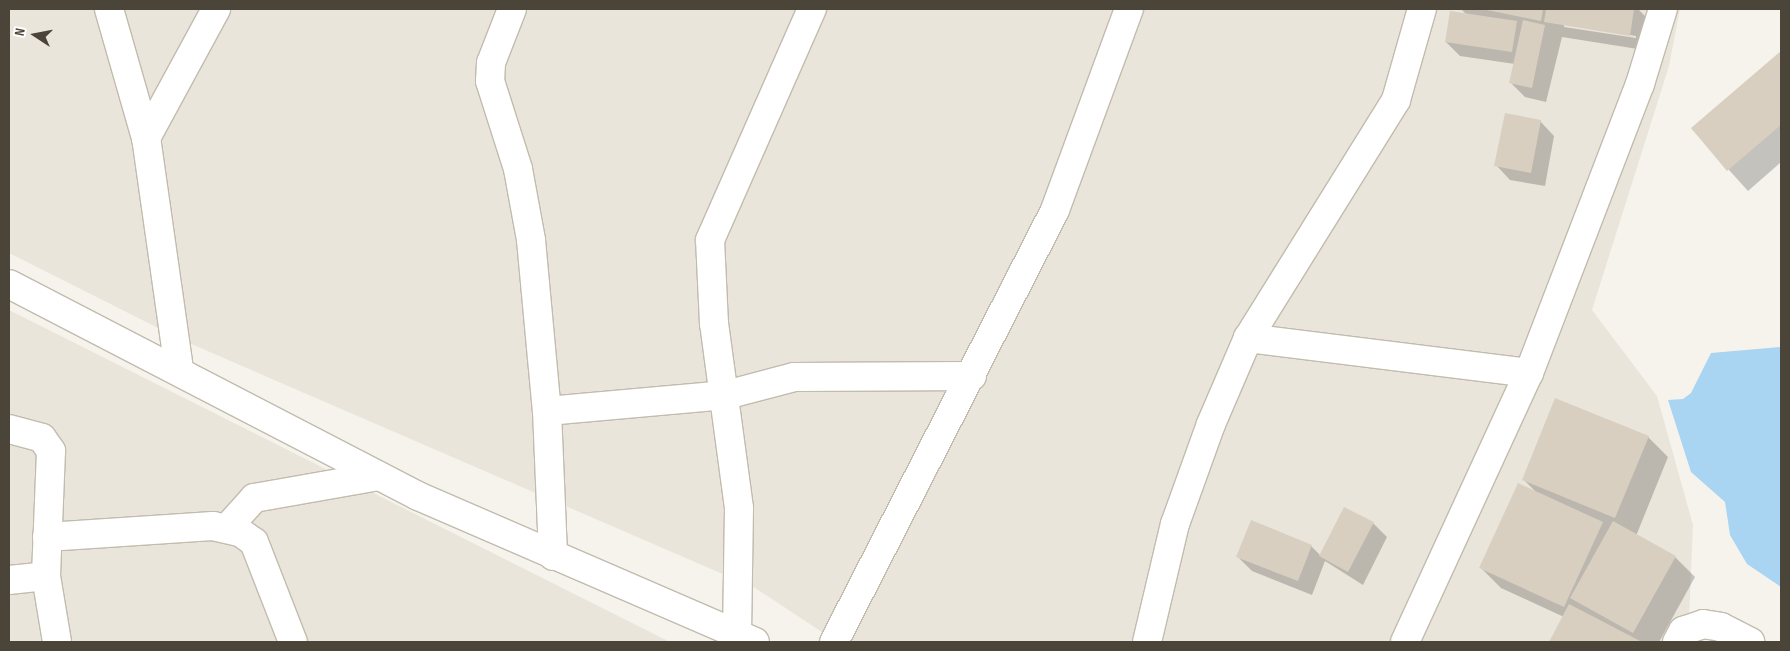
<!DOCTYPE html>
<html>
<head>
<meta charset="utf-8">
<style>
	body { margin:0 }
	#map { position:relative; width:1790px; height:651px; overflow:hidden; background:#f6f3ec; font-family:"Sofia Sans Condensed",sans-serif }
	div>[style] { position:absolute }
	.residential>* { inset:0; background:#eae5da }
	.water>* { inset:0; background:#a9d4f2 }
	.shadow>* { inset:0; background:#0003 }
	.building>* { inset:0; background:#d8cfc1 }
	.roads { filter:drop-shadow(1px 0 #c2bbae) drop-shadow(-1px 0 #c2bbae) drop-shadow(0 1px #c2bbae) drop-shadow(0 -1px #c2bbae) }
	.minor>* { height:28px; margin:-14px; padding:0 14px; transform-origin:14px; border-radius:14px; background:#fff }
	span { translate:-50% -50%; white-space:nowrap; text-align:center; line-height:1.15; -webkit-text-stroke:5px #fff; paint-order:stroke }
	.frame { position:absolute; inset:0; border:10px solid #4b4439; pointer-events:none }
	.north { position:absolute; left:10px; top:10px; width:50px; height:50px; -webkit-text-stroke:4px #fff; paint-order:stroke; rotate:281deg; font-size:14px; font-weight:700; line-height:20px; text-align:center; color:#4b4439 }
	.north::after { content:''; display:block; margin:auto; width:18px; height:22px; background:#4b4439; clip-path:polygon(50% 0,100% 100%,50% 72%,0 100%) }
</style>
</head>
<body>
<div id="map">
	<div class="residential">
		<div style="clip-path:polygon(9px 9px,1680px 9px,1669px 66px,1592px 310px,1657px 396px,1693px 525px,1688px 642px,837px 642px,755px 588px,182px 340px,9px 253px)"></div>
		<div style="clip-path:polygon(9px 310px,670px 642px,9px 642px)"></div>
	</div>
	<div class="water">
		<div style="clip-path:polygon(1781px 347px,1781px 587px,1747px 564px,1730px 535px,1725px 502px,1691px 472px,1668px 400px,1683px 399px,1691px 393px,1711px 353px)"></div>
	</div>
	<div class="shadow">
		<div style="clip-path:polygon(evenodd,1461px 9px,1638px 9px,1649px 20px,1644px 50px,1562px 37px,1546px 102px,1525px 97px,1511px 83px,1515px 64px,1460px 56px,1446px 42px,1466px 14px,1461px 9px,1564px 24px,1636px 36px,1636px 38px,1564px 27px,1564px 24px)"></div>
		<div style="clip-path:polygon(1781px 52px,1781px 162px,1748px 191px,1692px 129px)"></div>
		<div style="clip-path:polygon(1540px 121px,1554px 136px,1545px 186px,1510px 180px,1496px 165px)"></div>
		<div style="clip-path:polygon(1648px 437px,1668px 457px,1636px 536px,1675px 557px,1695px 577px,1659px 642px,1551px 642px,1564px 617px,1501px 588px,1481px 568px,1535px 491px,1524px 480px)"></div>
		<div style="clip-path:polygon(1373px 523px,1387px 537px,1363px 585px,1325px 561px,1312px 595px,1252px 571px,1238px 557px,1311px 546px,1321px 556px)"></div>
	</div>
	<div class="building">
		<div style="clip-path:polygon(1482px 9px,1543px 9px,1541px 21px)"></div>
		<div style="clip-path:polygon(1546px 9px,1634px 9px,1630px 36px,1544px 22px)"></div>
		<div style="clip-path:polygon(1450px 11px,1517px 21px,1512px 52px,1445px 42px)"></div>
		<div style="clip-path:polygon(1523px 20px,1545px 25px,1532px 88px,1509px 83px)"></div>
		<div style="clip-path:polygon(1781px 51px,1781px 125px,1727px 171px,1691px 128px)"></div>
		<div style="clip-path:polygon(1505px 113px,1541px 120px,1531px 173px,1494px 166px)"></div>
		<div style="clip-path:polygon(1555px 398px,1649px 436px,1615px 518px,1522px 480px)"></div>
		<div style="clip-path:polygon(1518px 483px,1603px 522px,1564px 607px,1479px 568px)"></div>
		<div style="clip-path:polygon(1344px 507px,1374px 522px,1348px 572px,1319px 556px)"></div>
		<div style="clip-path:polygon(1251px 520px,1312px 545px,1298px 581px,1236px 557px)"></div>
		<div style="clip-path:polygon(1613px 521px,1676px 556px,1633px 633px,1570px 598px)"></div>
		<div style="clip-path:polygon(1569px 604px,1642px 642px,1549px 642px)"></div>
	</div>
	<div class="roads">
		<div class="minor">
			<div style="left:109px;top:9px;width:134px;rotate:74deg"></div>
			<div style="left:512px;top:9px;width:58px;rotate:111.3deg"></div>
			<div style="left:491px;top:63px;width:18px;rotate:93deg"></div>
			<div style="left:490px;top:81px;width:92px;rotate:72.3deg"></div>
			<div style="left:518px;top:169px;width:72px;rotate:79.6deg"></div>
			<div style="left:531px;top:240px;width:172px;rotate:84.7deg"></div>
			<div style="left:547px;top:411px;width:145px;rotate:87.6deg"></div>
			<div style="left:9px;top:284px;width:461px;rotate:27.4deg"></div>
			<div style="left:418px;top:496px;width:367px;rotate:23.4deg"></div>
			<div style="left:1248px;top:338px;width:283px;rotate:7.1deg"></div>
			<div style="left:179px;top:369px;width:233px;rotate:-98.1deg"></div>
			<div style="left:146px;top:138px;width:147px;rotate:-61.5deg"></div>
			<div style="left:547px;top:411px;width:180px;rotate:-5.1deg"></div>
			<div style="left:726px;top:395px;width:70px;rotate:-14.8deg"></div>
			<div style="left:794px;top:377px;width:178px;rotate:-0.3deg"></div>
			<div style="left:9px;top:429px;width:34px;rotate:15deg"></div>
			<div style="left:42px;top:438px;width:16px;rotate:55deg"></div>
			<div style="left:51px;top:451px;width:125px;rotate:92.3deg"></div>
			<div style="left:46px;top:576px;width:67px;rotate:80.5deg"></div>
			<div style="left:228px;top:527px;width:39px;rotate:-48deg"></div>
			<div style="left:254px;top:498px;width:127px;rotate:-10deg"></div>
			<div style="left:47px;top:537px;width:166px;rotate:-3.8deg"></div>
			<div style="left:213px;top:526px;width:28px;rotate:13deg"></div>
			<div style="left:240px;top:532px;width:17px;rotate:36deg"></div>
			<div style="left:254px;top:542px;width:107px;rotate:68.7deg"></div>
			<div style="left:9px;top:580px;width:37px;rotate:-6deg"></div>
			<div style="left:737px;top:635px;width:127px;rotate:-89.1deg"></div>
			<div style="left:739px;top:508px;width:186px;rotate:-97.7deg"></div>
			<div style="left:714px;top:324px;width:84px;rotate:-92.7deg"></div>
			<div style="left:710px;top:240px;width:253px;rotate:-66.2deg"></div>
			<div style="left:834px;top:642px;width:485px;rotate:-62.9deg"></div>
			<div style="left:1055px;top:210px;width:214px;rotate:-69.8deg"></div>
			<div style="left:1147px;top:642px;width:121px;rotate:-76.7deg"></div>
			<div style="left:1175px;top:524px;width:106px;rotate:-70.2deg"></div>
			<div style="left:1211px;top:424px;width:94px;rotate:-66.7deg"></div>
			<div style="left:1248px;top:338px;width:280px;rotate:-58.1deg"></div>
			<div style="left:1396px;top:100px;width:95px;rotate:-74.1deg"></div>
			<div style="left:1405px;top:642px;width:296px;rotate:-65.3deg"></div>
			<div style="left:1529px;top:373px;width:310px;rotate:-69deg"></div>
			<div style="left:1640px;top:84px;width:78px;rotate:-73deg"></div>
			<div style="left:1677px;top:642px;width:13px;rotate:-61deg"></div>
			<div style="left:1683px;top:631px;width:21px;rotate:-19deg"></div>
			<div style="left:1703px;top:624px;width:18px;rotate:9deg"></div>
			<div style="left:1721px;top:627px;width:33px;rotate:27deg"></div>
		</div>
	</div>
	<div class="frame"></div>
	<div class="north">N</div>
</div>
</body>
</html>
